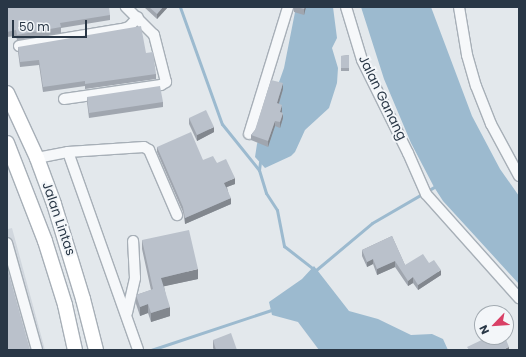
<!DOCTYPE html>
<html>
<head>
<meta charset="utf-8">
<style>
	body { margin:0 }
	#map { position:relative; width:526px; height:357px; overflow:hidden; background:#e3e8ec; font-family:Poppins,sans-serif }
	div>[style] { position:absolute }
	.built>* { inset:0; background:#d1d7de }
	.water>* { inset:0; background:#9cbacf }
	.stream>* { height:3px; margin:-1.5px; padding:0 1.5px; transform-origin:1.5px; border-radius:1.5px; background:#9cbacf }
	.roads { filter:drop-shadow(1px 0 #a7afb7) drop-shadow(-1px 0 #a7afb7) drop-shadow(0 1px #a7afb7) drop-shadow(0 -1px #a7afb7) }
	.minor>* { height:10px; margin:-5px; padding:0 5px; transform-origin:5px; border-radius:5px; background:#f6f8fa }
	.highway>* { height:14px; margin:-7px; padding:0 7px; transform-origin:7px; border-radius:7px; background:#fff }
	.wall>* { inset:0; background:#a0a6af }
	.shaded-wall>* { inset:0; background:#82878e }
	.building>* { inset:0; background:#bac1cb }
	span { translate:-50% -50%; white-space:nowrap; text-align:center; line-height:1.15; -webkit-text-stroke:4px #f3f6f9; paint-order:stroke }
	.street-label { font-size:13px; color:#293746 }
	.frame { position:absolute; inset:0; border:8px solid #293746; pointer-events:none }
	.north { position:absolute; left:474px; top:305px; width:40px; height:40px; box-sizing:border-box; background:#f3f6f9; border:1px solid #a2aab1; border-radius:50%; rotate:245deg; font-size:11px; font-weight:700; line-height:16px; text-align:center; color:#293746 }
	.north::after { content:''; display:block; margin:auto; width:14px; height:18px; background:#d94066; clip-path:polygon(50% 0,100% 100%,50% 72%,0 100%) }
	.scale { position:absolute; left:12px; top:20px; width:75px; height:18px; box-sizing:border-box; border:2px solid #293746; border-top:0; padding-left:5px; font-size:12px; line-height:14px; white-space:nowrap; color:#293746; -webkit-text-stroke:3px #f3f6f9; paint-order:stroke }
</style>
</head>
<body>
<div id="map">
	<div class="built">
		<div style="clip-path:polygon(7px 225px,8px 229px,12px 228px,45px 350px,7px 350px)"></div>
	</div>
	<div class="water">
		<div style="clip-path:polygon(296px 7px,333px 7px,337px 38px,332px 48px,338px 68px,337px 83px,329px 108px,305px 130px,295px 152px,291px 156px,265px 168px,255px 157px,257px 144px,284px 68px)"></div>
		<div style="clip-path:polygon(361px 7px,431px 7px,472px 116px,500px 169px,519px 196px,519px 284px,443px 201px,434px 187px,411px 143px,384px 79px)"></div>
		<div style="clip-path:polygon(314px 266px,349px 311px,378px 319px,411px 335px,432px 334px,443px 339px,448px 350px,319px 350px,298px 322px,272px 315px,269px 302px,302px 279px)"></div>
	</div>
	<div class="stream">
		<div style="left:180px;top:7px;width:124px;rotate:70.3deg"></div>
		<div style="left:222px;top:124px;width:59px;rotate:51.2deg"></div>
		<div style="left:260px;top:162px;width:8px;rotate:97deg"></div>
		<div style="left:259px;top:170px;width:24px;rotate:73deg"></div>
		<div style="left:266px;top:193px;width:20px;rotate:57deg"></div>
		<div style="left:277px;top:210px;width:37px;rotate:79deg"></div>
		<div style="left:284px;top:246px;width:36px;rotate:38deg"></div>
		<div style="left:316px;top:270px;width:73px;rotate:-40deg"></div>
		<div style="left:372px;top:223px;width:72px;rotate:-30.1deg"></div>
		<div style="left:151px;top:350px;width:126px;rotate:-18.4deg"></div>
	</div>
	<div class="roads">
		<div class="minor">
			<div style="left:346px;top:7px;width:55px;rotate:73.2deg"></div>
			<div style="left:362px;top:60px;width:104px;rotate:63.7deg"></div>
			<div style="left:408px;top:153px;width:45px;rotate:66.3deg"></div>
			<div style="left:426px;top:194px;width:140px;rotate:48.2deg"></div>
			<div style="left:459px;top:7px;width:49px;rotate:80.5deg"></div>
			<div style="left:467px;top:55px;width:32px;rotate:74deg"></div>
			<div style="left:476px;top:86px;width:41px;rotate:68.5deg"></div>
			<div style="left:491px;top:124px;width:59px;rotate:61.7deg"></div>
			<div style="left:19px;top:46px;width:104px;rotate:-9.4deg"></div>
			<div style="left:122px;top:29px;width:7px;rotate:-16deg"></div>
			<div style="left:129px;top:27px;width:13px;rotate:-48deg"></div>
			<div style="left:64px;top:99px;width:98px;rotate:-8.2deg"></div>
			<div style="left:161px;top:85px;width:6px;rotate:-31deg"></div>
			<div style="left:166px;top:82px;width:49px;rotate:-104.3deg"></div>
			<div style="left:154px;top:35px;width:40px;rotate:-135deg"></div>
			<div style="left:249px;top:134px;width:133px;rotate:-72.9deg"></div>
			<div style="left:68px;top:152px;width:210px;rotate:70.5deg"></div>
			<div style="left:37px;top:158px;width:32px;rotate:-11deg"></div>
			<div style="left:68px;top:152px;width:76px;rotate:-3.8deg"></div>
			<div style="left:144px;top:147px;width:6px;rotate:31deg"></div>
			<div style="left:149px;top:150px;width:71px;rotate:66.7deg"></div>
			<div style="left:7px;top:243px;width:111px;rotate:74.3deg"></div>
			<div style="left:127px;top:313px;width:36px;rotate:-77deg"></div>
			<div style="left:135px;top:278px;width:37px;rotate:-93deg"></div>
		</div>
		<div class="highway">
			<div style="left:7px;top:93px;width:72px;rotate:65.2deg"></div>
			<div style="left:37px;top:158px;width:49px;rotate:69.7deg"></div>
			<div style="left:54px;top:204px;width:99px;rotate:73deg"></div>
			<div style="left:83px;top:299px;width:53px;rotate:75.7deg"></div>
			<div style="left:7px;top:143px;width:105px;rotate:68.8deg"></div>
			<div style="left:45px;top:241px;width:67px;rotate:72.6deg"></div>
			<div style="left:65px;top:305px;width:46px;rotate:77.5deg"></div>
		</div>
	</div>
	<div class="wall">
		<div style="clip-path:polygon(7px 7px,110px 15px,110px 20px,61px 28px,61px 33px,17px 40px,16px 36px,7px 37px)"></div>
		<div style="clip-path:polygon(144px 7px,168px 7px,157px 19px)"></div>
		<div style="clip-path:polygon(294px 7px,306px 7px,304px 15px,294px 12px)"></div>
		<div style="clip-path:polygon(18px 47px,156px 74px,156px 79px,85px 89px,85px 86px,43px 92px,39px 65px,20px 67px,18px 52px)"></div>
		<div style="clip-path:polygon(349px 55px,349px 71px,341px 71px,341px 56px)"></div>
		<div style="clip-path:polygon(283px 89px,279px 104px,282px 111px,282px 112px,283px 118px,280px 128px,275px 126px,268px 147px,251px 140px,251px 135px,255px 130px)"></div>
		<div style="clip-path:polygon(87px 97px,163px 102px,163px 107px,89px 118px,87px 102px)"></div>
		<div style="clip-path:polygon(189px 118px,214px 132px,197px 141px,189px 124px)"></div>
		<div style="clip-path:polygon(157px 147px,203px 160px,217px 163px,235px 184px,227px 187px,231px 204px,185px 224px,183px 212px,157px 152px)"></div>
		<div style="clip-path:polygon(392px 236px,405px 265px,429px 263px,441px 275px,418px 290px,413px 283px,408px 286px,395px 267px,377px 275px,373px 264px,367px 267px,362px 256px,362px 250px)"></div>
		<div style="clip-path:polygon(142px 240px,198px 279px,164px 286px,170px 316px,151px 322px,148px 313px,140px 316px,136px 304px,136px 295px,151px 290px,142px 249px)"></div>
		<div style="clip-path:polygon(213px 340px,237px 350px,214px 350px,213px 348px)"></div>
	</div>
	<div class="shaded-wall">
		<div style="clip-path:polygon(163px 7px,168px 7px,157px 19px,157px 14px)"></div>
		<div style="clip-path:polygon(305px 7px,306px 7px,304px 15px,304px 9px)"></div>
		<div style="clip-path:polygon(283px 83px,283px 89px,277px 109px,277px 103px)"></div>
		<div style="clip-path:polygon(282px 105px,282px 111px,280px 117px,280px 112px)"></div>
		<div style="clip-path:polygon(283px 113px,283px 118px,280px 128px,280px 122px)"></div>
		<div style="clip-path:polygon(275px 121px,275px 126px,268px 147px,268px 141px)"></div>
		<div style="clip-path:polygon(214px 127px,214px 132px,197px 141px,197px 135px)"></div>
		<div style="clip-path:polygon(235px 178px,235px 184px,224px 188px,224px 183px)"></div>
		<div style="clip-path:polygon(231px 198px,231px 204px,185px 224px,185px 218px)"></div>
		<div style="clip-path:polygon(373px 259px,373px 264px,367px 267px,367px 262px)"></div>
		<div style="clip-path:polygon(395px 261px,395px 267px,377px 275px,377px 269px)"></div>
		<div style="clip-path:polygon(198px 269px,198px 279px,161px 287px,161px 278px)"></div>
		<div style="clip-path:polygon(441px 270px,441px 275px,418px 290px,418px 285px)"></div>
		<div style="clip-path:polygon(413px 277px,413px 283px,408px 286px,408px 281px)"></div>
		<div style="clip-path:polygon(148px 304px,148px 313px,140px 316px,140px 307px)"></div>
		<div style="clip-path:polygon(170px 307px,170px 316px,151px 322px,151px 313px)"></div>
		<div style="clip-path:polygon(509px 347px,509px 350px,506px 350px,506px 348px)"></div>
	</div>
	<div class="building">
		<div style="clip-path:polygon(7px 7px,109px 7px,110px 15px,60px 23px,61px 27px,17px 35px,16px 30px,7px 32px)"></div>
		<div style="clip-path:polygon(149px 7px,163px 7px,157px 14px)"></div>
		<div style="clip-path:polygon(296px 7px,305px 7px,304px 9px)"></div>
		<div style="clip-path:polygon(141px 26px,146px 53px,153px 52px,156px 74px,85px 84px,85px 81px,43px 87px,39px 60px,20px 62px,18px 47px)"></div>
		<div style="clip-path:polygon(349px 55px,349px 68px,341px 68px,341px 56px)"></div>
		<div style="clip-path:polygon(271px 80px,283px 83px,277px 103px,282px 105px,280px 112px,283px 113px,280px 122px,275px 121px,268px 141px,251px 135px,255px 130px)"></div>
		<div style="clip-path:polygon(160px 86px,163px 102px,89px 113px,87px 97px)"></div>
		<div style="clip-path:polygon(206px 110px,214px 127px,197px 135px,189px 118px)"></div>
		<div style="clip-path:polygon(191px 132px,203px 160px,213px 156px,217px 163px,226px 159px,235px 178px,224px 183px,231px 198px,185px 218px,183px 207px,157px 147px)"></div>
		<div style="clip-path:polygon(189px 230px,198px 269px,161px 278px,170px 307px,151px 313px,148px 304px,140px 307px,136px 295px,153px 289px,142px 240px)"></div>
		<div style="clip-path:polygon(392px 236px,405px 265px,423px 254px,429px 263px,434px 260px,441px 270px,418px 285px,413px 277px,408px 281px,395px 261px,377px 269px,373px 259px,367px 262px,362px 250px)"></div>
		<div style="clip-path:polygon(7px 267px,30px 350px,7px 350px)"></div>
		<div style="clip-path:polygon(231px 333px,237px 350px,216px 350px,213px 340px)"></div>
		<div style="clip-path:polygon(488px 337px,505px 337px,509px 347px,506px 348px,507px 350px,469px 350px,467px 347px)"></div>
	</div>
	<div class="street-label">
		<span style="left:382px;top:98px;rotate:64deg">Jalan Ganang</span>
		<span style="left:58px;top:219px;rotate:71deg">Jalan Lintas</span>
	</div>
	<div class="frame"></div>
	<div class="north">N</div>
	<div class="scale">50 m</div>
</div>
</body>
</html>
